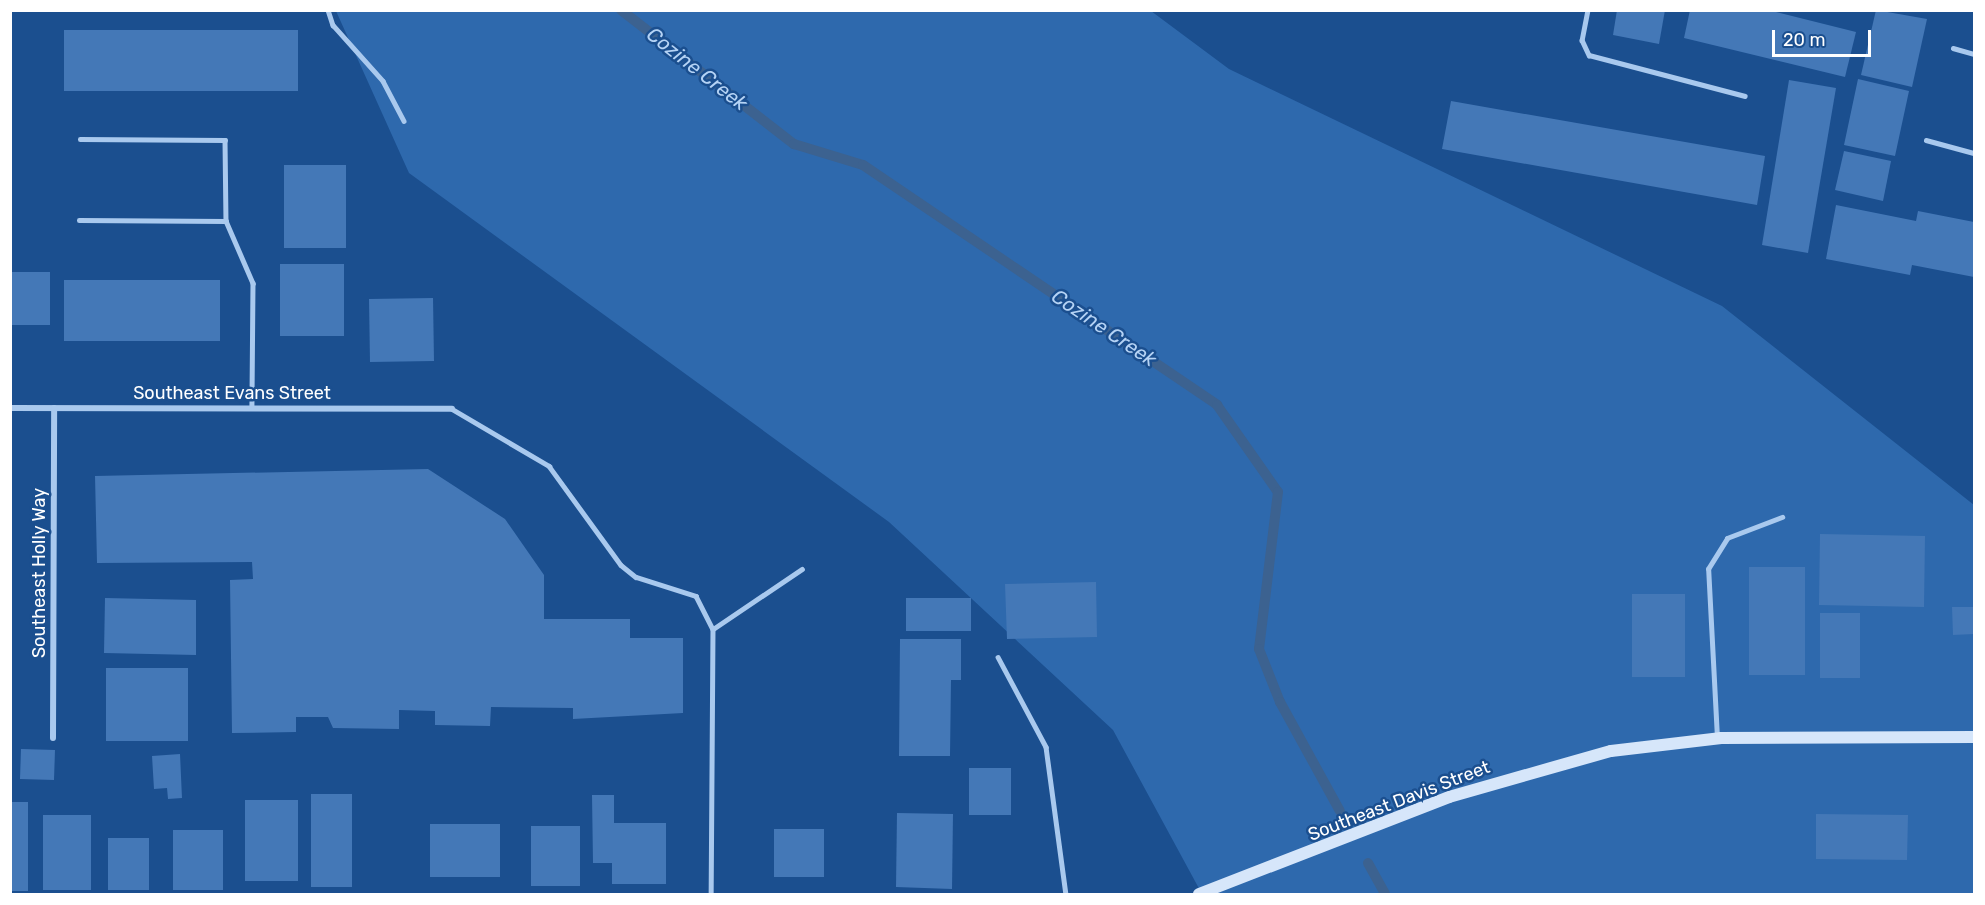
<!DOCTYPE html>
<html>
<head>
<meta charset="utf-8">
<style>
	body { margin:0 }
	#map { position:relative; width:1985px; height:905px; overflow:hidden; background:#1b4f8f; font-family:Rubik,sans-serif }
	div>[style] { position:absolute }
	.green>* { inset:0; background:#2e69ad }
	.stream>* { height:10px; margin:-5px; padding:0 5px; transform-origin:5px; border-radius:5px; background:#3c6290 }
	.building>* { inset:0; background:#4478b7 }
	.lane>* { height:4.5px; margin:-2.25px; padding:0 2.25px; transform-origin:2.25px; border-radius:2.25px; background:#a9c9ee }
	.street>* { height:6px; margin:-3px; padding:0 3px; transform-origin:3px; border-radius:3px; background:#a9c9ee }
	.secondary>* { height:12px; margin:-6px; padding:0 6px; transform-origin:6px; border-radius:6px; background:#d6e6fa }
	span { translate:-50% -50%; white-space:nowrap; text-align:center; line-height:1.15; -webkit-text-stroke:5px #1b4f8f; paint-order:stroke }
	.street-label { font-size:18px; color:#fff }
	.water-label { font-size:20px; color:#b5d3f5; font-style:italic }
	.frame { position:absolute; inset:0; border:12px solid #fff; pointer-events:none }
	.scale { position:absolute; left:1772px; top:30px; width:99px; height:27px; box-sizing:border-box; border:3px solid #fff; border-top:0; padding-left:8px; font-size:18px; line-height:21px; white-space:nowrap; color:#fff; -webkit-text-stroke:4px #1b4f8f; paint-order:stroke }
</style>
</head>
<body>
<div id="map">
	<div class="green">
		<div style="clip-path:polygon(336px 11px,1151px 11px,1229px 69px,1722px 306px,1974px 505px,1974px 894px,1202px 894px,1113px 730px,889px 522px,409px 173px)"></div>
	</div>
	<div class="stream">
		<div style="left:621px;top:10px;width:219px;rotate:37.8deg"></div>
		<div style="left:794px;top:144px;width:72px;rotate:16.9deg"></div>
		<div style="left:863px;top:165px;width:428px;rotate:34.1deg"></div>
		<div style="left:1217px;top:405px;width:106px;rotate:55deg"></div>
		<div style="left:1278px;top:492px;width:158px;rotate:96.9deg"></div>
		<div style="left:1259px;top:649px;width:57px;rotate:68.4deg"></div>
		<div style="left:1280px;top:702px;width:124px;rotate:61.2deg"></div>
		<div style="left:1368px;top:863px;width:35px;rotate:61deg"></div>
	</div>
	<div class="building">
		<div style="clip-path:polygon(1617px 10px,1665px 10px,1659px 44px,1613px 35px)"></div>
		<div style="clip-path:polygon(1690px 10px,1768px 10px,1856px 32px,1845px 77px,1684px 38px)"></div>
		<div style="clip-path:polygon(1876px 10px,1927px 19px,1912px 87px,1861px 75px)"></div>
		<div style="clip-path:polygon(64px 30px,298px 30px,298px 91px,64px 91px)"></div>
		<div style="clip-path:polygon(1858px 79px,1909px 91px,1895px 156px,1844px 145px)"></div>
		<div style="clip-path:polygon(1789px 80px,1836px 88px,1808px 253px,1762px 245px)"></div>
		<div style="clip-path:polygon(1451px 101px,1765px 156px,1757px 205px,1442px 149px)"></div>
		<div style="clip-path:polygon(1844px 151px,1891px 161px,1883px 201px,1835px 190px)"></div>
		<div style="clip-path:polygon(284px 165px,346px 165px,346px 248px,284px 248px)"></div>
		<div style="clip-path:polygon(1836px 205px,1916px 221px,1918px 211px,1974px 222px,1974px 277px,1912px 265px,1910px 275px,1826px 259px)"></div>
		<div style="clip-path:polygon(280px 264px,344px 264px,344px 336px,280px 336px)"></div>
		<div style="clip-path:polygon(10px 272px,50px 272px,50px 325px,10px 325px)"></div>
		<div style="clip-path:polygon(64px 280px,220px 280px,220px 341px,64px 341px)"></div>
		<div style="clip-path:polygon(433px 298px,434px 361px,370px 362px,369px 299px)"></div>
		<div style="clip-path:polygon(428px 469px,505px 519px,544px 575px,544px 619px,630px 619px,630px 638px,683px 638px,683px 713px,573px 719px,573px 708px,491px 707px,490px 726px,435px 725px,435px 711px,399px 710px,399px 729px,333px 728px,328px 717px,296px 717px,296px 732px,232px 733px,230px 580px,253px 579px,252px 562px,97px 563px,95px 476px)"></div>
		<div style="clip-path:polygon(1820px 534px,1925px 536px,1924px 607px,1819px 605px)"></div>
		<div style="clip-path:polygon(1749px 567px,1805px 567px,1805px 675px,1749px 675px)"></div>
		<div style="clip-path:polygon(1096px 582px,1097px 637px,1007px 639px,1005px 584px)"></div>
		<div style="clip-path:polygon(1632px 594px,1685px 594px,1685px 677px,1632px 677px)"></div>
		<div style="clip-path:polygon(105px 598px,196px 600px,196px 655px,104px 653px)"></div>
		<div style="clip-path:polygon(906px 598px,971px 598px,971px 631px,906px 631px)"></div>
		<div style="clip-path:polygon(1952px 607px,1974px 607px,1974px 634px,1953px 635px)"></div>
		<div style="clip-path:polygon(1820px 613px,1860px 613px,1860px 678px,1820px 678px)"></div>
		<div style="clip-path:polygon(900px 639px,961px 639px,961px 680px,951px 680px,950px 756px,899px 756px)"></div>
		<div style="clip-path:polygon(106px 668px,188px 668px,188px 741px,106px 741px)"></div>
		<div style="clip-path:polygon(21px 749px,55px 750px,54px 780px,20px 779px)"></div>
		<div style="clip-path:polygon(180px 754px,182px 798px,168px 799px,167px 788px,154px 789px,152px 756px)"></div>
		<div style="clip-path:polygon(969px 768px,1011px 768px,1011px 815px,969px 815px)"></div>
		<div style="clip-path:polygon(311px 794px,352px 794px,352px 887px,311px 887px)"></div>
		<div style="clip-path:polygon(592px 795px,614px 795px,614px 823px,666px 823px,666px 884px,612px 884px,612px 863px,593px 863px)"></div>
		<div style="clip-path:polygon(245px 800px,298px 800px,298px 881px,245px 881px)"></div>
		<div style="clip-path:polygon(10px 802px,28px 802px,28px 891px,10px 891px)"></div>
		<div style="clip-path:polygon(897px 813px,953px 814px,952px 889px,896px 887px)"></div>
		<div style="clip-path:polygon(1816px 814px,1908px 815px,1907px 860px,1816px 859px)"></div>
		<div style="clip-path:polygon(43px 815px,91px 815px,91px 890px,43px 890px)"></div>
		<div style="clip-path:polygon(430px 824px,500px 824px,500px 877px,430px 877px)"></div>
		<div style="clip-path:polygon(531px 826px,580px 826px,580px 886px,531px 886px)"></div>
		<div style="clip-path:polygon(774px 829px,824px 829px,824px 877px,774px 877px)"></div>
		<div style="clip-path:polygon(173px 830px,223px 830px,223px 890px,173px 890px)"></div>
		<div style="clip-path:polygon(108px 838px,149px 838px,149px 890px,108px 890px)"></div>
	</div>
	<div class="lane">
		<div style="left:328px;top:10px;width:16px;rotate:72deg"></div>
		<div style="left:333px;top:25px;width:75px;rotate:48.2deg"></div>
		<div style="left:383px;top:81px;width:45px;rotate:62.3deg"></div>
		<div style="left:1588px;top:10px;width:31px;rotate:101deg"></div>
		<div style="left:1582px;top:40px;width:17px;rotate:65deg"></div>
		<div style="left:1589px;top:55px;width:161px;rotate:14.7deg"></div>
		<div style="left:1953px;top:48px;width:22px;rotate:16deg"></div>
		<div style="left:80px;top:139px;width:145px;rotate:0.4deg"></div>
		<div style="left:225px;top:140px;width:81px;rotate:89.3deg"></div>
		<div style="left:1926px;top:140px;width:50px;rotate:15.2deg"></div>
		<div style="left:79px;top:220px;width:147px;rotate:0.4deg"></div>
		<div style="left:226px;top:221px;width:68px;rotate:66.5deg"></div>
		<div style="left:253px;top:283px;width:125px;rotate:90.5deg"></div>
		<div style="left:452px;top:409px;width:113px;rotate:30.4deg"></div>
		<div style="left:549px;top:466px;width:122px;rotate:54deg"></div>
		<div style="left:621px;top:565px;width:19px;rotate:39deg"></div>
		<div style="left:636px;top:577px;width:63px;rotate:17.6deg"></div>
		<div style="left:696px;top:596px;width:37px;rotate:63deg"></div>
		<div style="left:713px;top:629px;width:265px;rotate:90.4deg"></div>
		<div style="left:713px;top:629px;width:107px;rotate:-34deg"></div>
		<div style="left:998px;top:657px;width:102px;rotate:61.9deg"></div>
		<div style="left:1046px;top:747px;width:148px;rotate:82.3deg"></div>
		<div style="left:1717px;top:738px;width:169px;rotate:-93deg"></div>
		<div style="left:1708px;top:569px;width:36px;rotate:-58deg"></div>
		<div style="left:1727px;top:538px;width:59px;rotate:-20.9deg"></div>
	</div>
	<div class="street">
		<div style="left:10px;top:408px;width:442px;rotate:0.1deg"></div>
		<div style="left:53px;top:738px;width:330px;rotate:-89.8deg"></div>
	</div>
	<div class="secondary">
		<div style="left:1199px;top:894px;width:268px;rotate:-21.2deg"></div>
		<div style="left:1449px;top:797px;width:168px;rotate:-15.9deg"></div>
		<div style="left:1611px;top:751px;width:111px;rotate:-6.7deg"></div>
		<div style="left:1721px;top:738px;width:253px;rotate:-0.2deg"></div>
	</div>
	<div class="street-label">
		<span style="left:232px;top:393px">Southeast Evans Street</span>
		<span style="left:39px;top:573px;rotate:-90deg">Southeast Holly Way</span>
		<span style="left:1399px;top:801px;rotate:-21deg">Southeast Davis Street</span>
	</div>
	<div class="water-label">
		<span style="left:697px;top:69px;rotate:38deg">Cozine Creek</span>
		<span style="left:1104px;top:328px;rotate:34deg">Cozine Creek</span>
	</div>
	<div class="frame"></div>
	<div class="scale">20 m</div>
</div>
</body>
</html>
